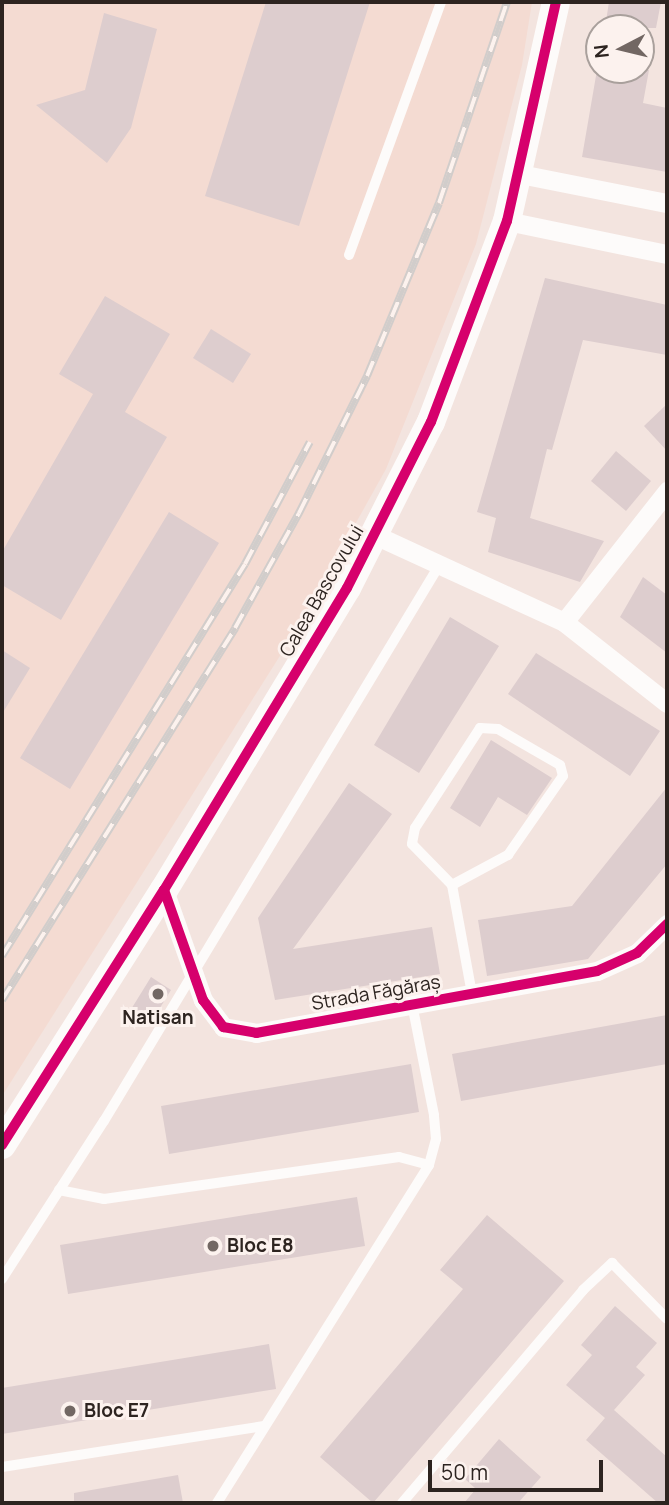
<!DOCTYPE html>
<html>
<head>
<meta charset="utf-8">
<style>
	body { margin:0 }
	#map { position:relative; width:669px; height:1505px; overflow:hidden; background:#f3e4df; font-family:Manrope,sans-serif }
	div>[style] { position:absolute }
	.built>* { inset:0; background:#f4dbd2 }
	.building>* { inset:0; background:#ddcdce }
	.lane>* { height:10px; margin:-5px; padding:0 5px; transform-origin:5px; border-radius:5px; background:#fdfbfa }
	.street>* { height:19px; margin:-9.5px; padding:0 9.5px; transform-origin:9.5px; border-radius:9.5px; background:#fdfbfa }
	.secondary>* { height:28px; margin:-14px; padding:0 14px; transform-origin:14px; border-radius:14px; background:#fdfbfa }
	.rail>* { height:8px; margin-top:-4px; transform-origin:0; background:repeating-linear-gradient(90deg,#fcf2ee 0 16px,#d1cdcb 0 32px); box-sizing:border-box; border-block:2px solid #d1cdcb }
	.cycleway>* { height:10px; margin:-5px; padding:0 5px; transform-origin:5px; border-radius:5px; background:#d6006c }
	.dots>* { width:19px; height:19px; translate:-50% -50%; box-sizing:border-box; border:4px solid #fcf2ee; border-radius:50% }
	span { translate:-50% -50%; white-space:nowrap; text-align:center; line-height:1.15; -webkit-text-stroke:6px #fcf2ee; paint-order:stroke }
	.street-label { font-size:19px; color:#2d2420 }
	.poi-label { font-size:19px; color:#2d2420; font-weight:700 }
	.left { translate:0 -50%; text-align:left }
	.frame { position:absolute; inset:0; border:4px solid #2d2420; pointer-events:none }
	.north { position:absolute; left:585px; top:14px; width:70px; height:70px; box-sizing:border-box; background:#fcf2ee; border:2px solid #a9a09c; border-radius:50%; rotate:263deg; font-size:19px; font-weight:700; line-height:28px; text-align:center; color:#2d2420 }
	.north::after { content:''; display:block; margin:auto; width:24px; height:32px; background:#726763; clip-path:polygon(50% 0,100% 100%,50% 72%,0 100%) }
	.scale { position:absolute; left:428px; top:1460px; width:175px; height:32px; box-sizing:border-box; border:4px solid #2d2420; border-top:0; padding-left:9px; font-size:21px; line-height:24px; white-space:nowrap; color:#2d2420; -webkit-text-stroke:5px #fcf2ee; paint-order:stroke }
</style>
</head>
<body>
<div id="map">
	<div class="built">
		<div style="clip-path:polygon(2px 2px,532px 2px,522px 65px,476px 244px,386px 469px,295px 632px,2px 1096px)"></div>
	</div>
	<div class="building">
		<div style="clip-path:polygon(266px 2px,370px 2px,299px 226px,205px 196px)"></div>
		<div style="clip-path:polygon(609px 2px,661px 2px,656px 28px,605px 28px)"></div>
		<div style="clip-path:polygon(104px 13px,157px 29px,131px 128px,107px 163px,36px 105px,85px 90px)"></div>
		<div style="clip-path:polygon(597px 70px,649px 70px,643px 103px,667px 108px,667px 172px,582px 157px)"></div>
		<div style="clip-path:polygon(545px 278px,667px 305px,667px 355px,583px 340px,552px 450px,547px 449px,530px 518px,604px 541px,580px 582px,488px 552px,496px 518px,477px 512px)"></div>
		<div style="clip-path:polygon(105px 296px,170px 334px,125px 412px,167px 437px,61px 620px,2px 585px,2px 552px,93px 394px,59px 374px)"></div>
		<div style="clip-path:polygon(211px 329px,251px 354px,233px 383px,193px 358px)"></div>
		<div style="clip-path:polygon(667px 404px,667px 451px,644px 426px)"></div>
		<div style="clip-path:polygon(616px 451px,651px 481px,626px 511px,591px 481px)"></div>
		<div style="clip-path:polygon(169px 512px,219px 543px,70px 789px,20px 758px)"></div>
		<div style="clip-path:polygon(643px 577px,667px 595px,667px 653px,620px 617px)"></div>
		<div style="clip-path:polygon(450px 617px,499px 646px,419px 773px,374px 745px)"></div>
		<div style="clip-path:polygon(2px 650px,30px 668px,2px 714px)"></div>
		<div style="clip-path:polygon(536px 653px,660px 731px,630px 776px,508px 694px)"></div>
		<div style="clip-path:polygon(491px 740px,552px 778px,527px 815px,498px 797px,480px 827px,450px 808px)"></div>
		<div style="clip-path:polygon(349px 783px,392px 814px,293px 949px,432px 927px,440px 974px,275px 1000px,258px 918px)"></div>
		<div style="clip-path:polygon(667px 787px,667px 864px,588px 959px,487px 976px,478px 920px,572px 906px)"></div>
		<div style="clip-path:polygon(151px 977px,171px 990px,150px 1024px,130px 1011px)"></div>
		<div style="clip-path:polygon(667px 1015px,667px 1064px,461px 1101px,452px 1054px)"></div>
		<div style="clip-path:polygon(411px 1064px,419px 1112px,169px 1154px,161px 1106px)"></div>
		<div style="clip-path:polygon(357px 1197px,365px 1246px,68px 1294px,60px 1245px)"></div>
		<div style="clip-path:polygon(487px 1215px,564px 1281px,373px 1503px,320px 1457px,463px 1289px,440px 1270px)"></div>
		<div style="clip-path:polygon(615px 1306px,657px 1343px,636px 1367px,645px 1375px,614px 1410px,667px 1457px,667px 1503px,658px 1503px,586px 1440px,605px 1418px,566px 1385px,592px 1355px,581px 1345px)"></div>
		<div style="clip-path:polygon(269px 1344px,276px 1389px,2px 1434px,2px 1388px)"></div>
		<div style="clip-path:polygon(499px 1439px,541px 1477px,518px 1503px,464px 1503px,476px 1489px,465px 1479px)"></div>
		<div style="clip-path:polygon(178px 1475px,183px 1503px,74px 1503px,74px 1493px)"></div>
	</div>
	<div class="lane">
		<div style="left:349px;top:255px;width:269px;rotate:-70deg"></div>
		<div style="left:452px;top:885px;width:64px;rotate:-28.2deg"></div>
		<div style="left:508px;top:855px;width:96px;rotate:-55.2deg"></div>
		<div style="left:563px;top:776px;width:11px;rotate:-105deg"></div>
		<div style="left:560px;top:765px;width:72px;rotate:-149.9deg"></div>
		<div style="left:498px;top:729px;width:18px;rotate:-177deg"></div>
		<div style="left:480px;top:728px;width:119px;rotate:123deg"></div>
		<div style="left:415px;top:828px;width:16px;rotate:101deg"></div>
		<div style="left:412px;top:844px;width:57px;rotate:45.7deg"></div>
		<div style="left:452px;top:885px;width:111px;rotate:79.6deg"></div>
		<div style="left:59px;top:1190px;width:46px;rotate:11.3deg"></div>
		<div style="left:104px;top:1199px;width:298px;rotate:-8.1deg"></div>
		<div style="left:399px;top:1157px;width:31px;rotate:15deg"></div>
		<div style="left:2px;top:1279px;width:188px;rotate:-57.2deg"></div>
		<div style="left:104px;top:1121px;width:650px;rotate:-58.9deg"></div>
		<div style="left:2px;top:1467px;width:265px;rotate:-8.9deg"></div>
		<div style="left:217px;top:1503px;width:399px;rotate:-57.9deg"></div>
		<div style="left:429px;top:1165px;width:27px;rotate:-75deg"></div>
		<div style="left:436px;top:1139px;width:24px;rotate:-95deg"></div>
		<div style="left:434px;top:1115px;width:113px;rotate:-101.2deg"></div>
		<div style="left:402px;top:1503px;width:280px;rotate:-49.6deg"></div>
		<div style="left:583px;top:1290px;width:40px;rotate:-43deg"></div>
		<div style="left:612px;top:1263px;width:78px;rotate:45.5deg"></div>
	</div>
	<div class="street">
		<div style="left:520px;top:174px;width:150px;rotate:11.2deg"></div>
		<div style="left:507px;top:221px;width:163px;rotate:11.7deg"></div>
		<div style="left:375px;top:535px;width:208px;rotate:24.7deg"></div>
		<div style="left:564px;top:622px;width:167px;rotate:-51.8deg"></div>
		<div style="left:564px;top:622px;width:131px;rotate:38.2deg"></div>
		<div style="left:164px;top:890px;width:117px;rotate:70.5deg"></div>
		<div style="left:203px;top:1000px;width:34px;rotate:53deg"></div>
		<div style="left:223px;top:1027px;width:34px;rotate:10deg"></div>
		<div style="left:256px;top:1033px;width:347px;rotate:-10.3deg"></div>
		<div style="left:597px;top:971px;width:44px;rotate:-24.2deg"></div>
		<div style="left:637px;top:953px;width:42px;rotate:-44deg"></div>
	</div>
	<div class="secondary">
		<div style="left:2px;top:1145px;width:302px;rotate:-57.6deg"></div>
		<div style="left:164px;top:890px;width:353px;rotate:-58.8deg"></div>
		<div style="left:347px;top:588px;width:186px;rotate:-63.2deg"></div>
		<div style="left:431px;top:422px;width:215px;rotate:-69.3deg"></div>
		<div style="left:507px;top:221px;width:224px;rotate:-77.4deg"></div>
	</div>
	<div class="rail">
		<div style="left:2px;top:956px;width:461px;rotate:-58.2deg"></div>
		<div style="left:245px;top:564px;width:138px;rotate:-62deg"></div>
		<div style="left:2px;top:1000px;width:439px;rotate:-57.9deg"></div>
		<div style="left:235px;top:628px;width:132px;rotate:-60.9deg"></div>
		<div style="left:299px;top:513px;width:153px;rotate:-63.6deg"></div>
		<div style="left:367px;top:376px;width:187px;rotate:-67.4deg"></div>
		<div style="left:439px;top:203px;width:212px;rotate:-71.3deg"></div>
	</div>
	<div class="cycleway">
		<div style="left:164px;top:890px;width:117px;rotate:70.5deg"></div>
		<div style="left:203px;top:1000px;width:34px;rotate:53deg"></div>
		<div style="left:223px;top:1027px;width:34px;rotate:10deg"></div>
		<div style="left:256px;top:1033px;width:347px;rotate:-10.3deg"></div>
		<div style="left:597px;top:971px;width:44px;rotate:-24.2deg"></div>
		<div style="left:637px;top:953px;width:42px;rotate:-44deg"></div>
		<div style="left:2px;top:1145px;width:302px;rotate:-57.6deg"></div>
		<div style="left:164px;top:890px;width:353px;rotate:-58.8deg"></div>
		<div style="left:347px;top:588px;width:186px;rotate:-63.2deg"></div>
		<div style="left:431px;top:422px;width:215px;rotate:-69.3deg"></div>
		<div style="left:507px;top:221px;width:224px;rotate:-77.4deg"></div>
	</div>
	<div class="dots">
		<div style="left:158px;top:994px;background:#726763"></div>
		<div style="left:213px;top:1246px;background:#726763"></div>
		<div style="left:70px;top:1411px;background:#726763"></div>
	</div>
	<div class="street-label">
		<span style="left:322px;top:591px;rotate:-60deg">Calea Bascovului</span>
		<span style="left:376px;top:993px;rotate:-10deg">Strada Făgăraș</span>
	</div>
	<div class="poi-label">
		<span style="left:158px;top:1018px">Natisan</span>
		<span class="left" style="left:227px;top:1246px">Bloc E8</span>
		<span class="left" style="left:84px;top:1411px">Bloc E7</span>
	</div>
	<div class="frame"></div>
	<div class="north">N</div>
	<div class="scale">50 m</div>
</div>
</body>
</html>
